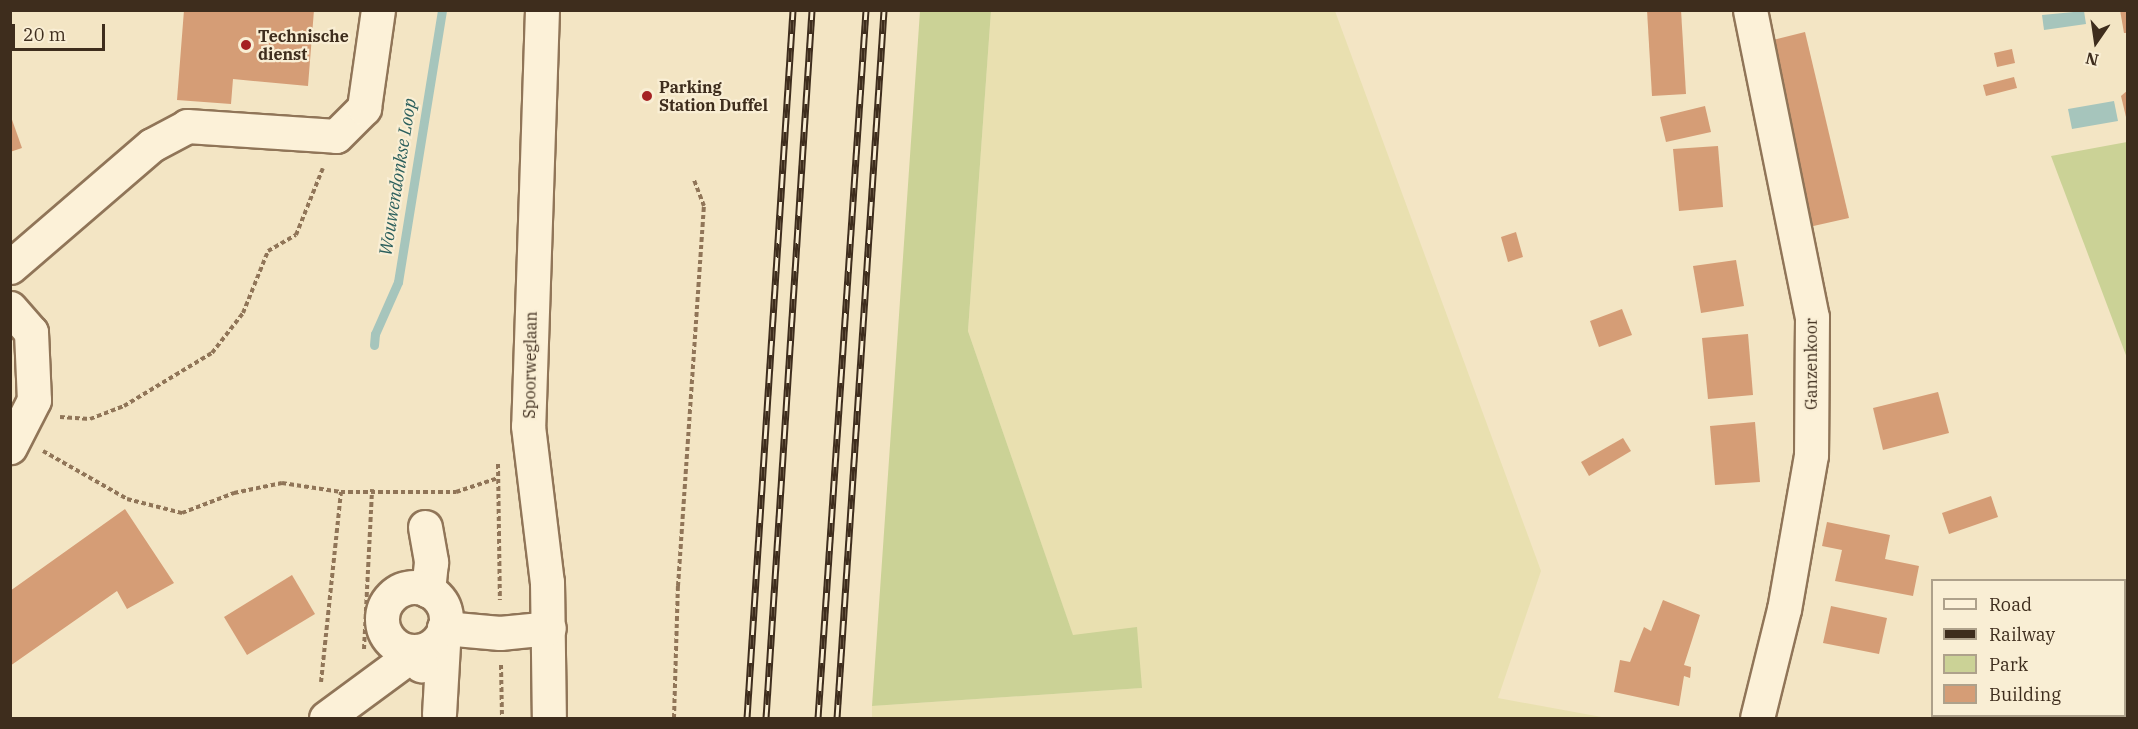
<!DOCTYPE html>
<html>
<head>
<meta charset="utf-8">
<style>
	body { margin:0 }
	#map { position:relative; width:2138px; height:729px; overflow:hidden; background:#f3e5c4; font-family:"IBM Plex Serif",serif }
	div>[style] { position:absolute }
	.farmland>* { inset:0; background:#e9e0b0 }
	.green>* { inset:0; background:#cbd296 }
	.water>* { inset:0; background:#a6c5bc }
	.stream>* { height:9px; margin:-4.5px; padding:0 4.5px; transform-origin:4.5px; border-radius:4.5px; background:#a6c5bc }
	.building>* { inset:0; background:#d59d76 }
	.path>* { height:4px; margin-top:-2px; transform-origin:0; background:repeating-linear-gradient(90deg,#907558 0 4.5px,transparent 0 7.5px) }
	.roads { filter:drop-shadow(2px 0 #907558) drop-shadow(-2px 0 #907558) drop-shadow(0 2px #907558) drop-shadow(0 -2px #907558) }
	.minor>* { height:33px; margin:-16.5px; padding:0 16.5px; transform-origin:16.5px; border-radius:16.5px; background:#fcf1d8 }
	.minor>.ring { margin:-16.5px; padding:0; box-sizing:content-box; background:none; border:33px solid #fcf1d8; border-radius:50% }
	.rail>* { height:7px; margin-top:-3.5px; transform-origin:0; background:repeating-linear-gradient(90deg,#f9eed4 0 14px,#3e2d1d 0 28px); box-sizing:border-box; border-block:2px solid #3e2d1d }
	.dots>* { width:16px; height:16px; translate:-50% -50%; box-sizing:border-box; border:3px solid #f9eed4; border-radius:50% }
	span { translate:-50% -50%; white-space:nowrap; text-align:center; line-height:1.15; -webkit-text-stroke:4.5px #f9eed4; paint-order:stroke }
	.poi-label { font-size:16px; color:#3e2d1d; font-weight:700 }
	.left { translate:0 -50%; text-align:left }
	.street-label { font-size:16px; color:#3e2d1d }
	.water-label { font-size:18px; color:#2b5f5c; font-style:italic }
	.frame { position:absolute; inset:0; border:12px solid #3e2d1d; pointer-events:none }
	.legend { position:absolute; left:1931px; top:579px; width:195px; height:138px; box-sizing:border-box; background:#f9eed4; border:2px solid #aea18b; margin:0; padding:8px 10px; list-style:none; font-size:18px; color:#3e2d1d }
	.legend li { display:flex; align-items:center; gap:12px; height:30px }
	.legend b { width:30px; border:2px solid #aea18b }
	.north { position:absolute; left:2066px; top:12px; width:60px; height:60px; -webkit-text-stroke:4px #f9eed4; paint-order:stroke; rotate:193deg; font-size:16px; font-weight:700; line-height:24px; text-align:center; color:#3e2d1d }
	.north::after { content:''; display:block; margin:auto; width:21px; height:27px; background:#3e2d1d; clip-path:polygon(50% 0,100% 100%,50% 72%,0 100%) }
	.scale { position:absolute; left:12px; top:24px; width:93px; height:27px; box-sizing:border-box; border:3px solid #3e2d1d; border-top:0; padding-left:8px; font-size:18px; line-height:21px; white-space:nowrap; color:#3e2d1d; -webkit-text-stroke:4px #f9eed4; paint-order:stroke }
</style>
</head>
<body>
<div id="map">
	<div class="farmland">
		<div style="clip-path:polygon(991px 11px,1335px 11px,1541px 571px,1498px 698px,1607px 718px,872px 718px,872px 706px,1142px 688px,1073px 636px,968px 331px)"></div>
	</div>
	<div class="green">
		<div style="clip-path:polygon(920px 11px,991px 11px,968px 331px,1073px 635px,1137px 627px,1142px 688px,872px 706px)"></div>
		<div style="clip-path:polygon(2127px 142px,2128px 142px,2127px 358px,2051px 156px)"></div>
	</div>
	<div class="water">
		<div style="clip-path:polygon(2084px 11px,2086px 24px,2044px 30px,2042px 15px)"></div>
		<div style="clip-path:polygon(2114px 101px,2118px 121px,2072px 129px,2068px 109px)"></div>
	</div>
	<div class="stream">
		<div style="left:374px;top:345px;width:11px;rotate:-85deg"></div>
		<div style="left:375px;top:334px;width:57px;rotate:-66.1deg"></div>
		<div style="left:398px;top:282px;width:276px;rotate:-80.8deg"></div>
	</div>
	<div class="building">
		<div style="clip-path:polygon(184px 10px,314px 10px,308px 86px,233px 79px,231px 104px,177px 100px)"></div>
		<div style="clip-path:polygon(1647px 10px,1681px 10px,1686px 94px,1652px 96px)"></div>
		<div style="clip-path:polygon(2120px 10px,2128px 10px,2128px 33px,2124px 33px)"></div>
		<div style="clip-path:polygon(1805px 32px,1849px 218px,1809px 227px,1765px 42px)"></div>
		<div style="clip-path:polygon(2012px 49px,2015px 63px,1997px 67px,1994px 53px)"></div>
		<div style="clip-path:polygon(2014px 77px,2017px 88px,1986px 96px,1983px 85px)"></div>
		<div style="clip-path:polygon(2128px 90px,2128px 117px,2126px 117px,2121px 96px)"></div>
		<div style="clip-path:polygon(1705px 106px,1711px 132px,1666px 142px,1660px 117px)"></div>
		<div style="clip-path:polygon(10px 114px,22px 148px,10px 152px)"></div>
		<div style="clip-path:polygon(1718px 146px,1723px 207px,1679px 211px,1673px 149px)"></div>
		<div style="clip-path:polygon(1516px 232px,1523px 257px,1508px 262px,1501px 237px)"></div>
		<div style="clip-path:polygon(1736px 260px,1744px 306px,1701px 313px,1693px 266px)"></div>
		<div style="clip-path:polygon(1622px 309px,1632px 335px,1599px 347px,1590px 321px)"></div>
		<div style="clip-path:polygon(1748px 334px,1753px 395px,1708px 399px,1702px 338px)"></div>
		<div style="clip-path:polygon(1938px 392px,1949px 433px,1883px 450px,1873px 408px)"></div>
		<div style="clip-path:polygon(1755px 422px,1760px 482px,1715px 485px,1710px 426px)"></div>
		<div style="clip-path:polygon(1623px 438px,1631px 451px,1589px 476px,1581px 462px)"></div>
		<div style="clip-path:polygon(1991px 496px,1998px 517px,1949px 534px,1942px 513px)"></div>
		<div style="clip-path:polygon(125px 509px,174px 583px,127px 609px,117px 591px,10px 666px,10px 591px)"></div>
		<div style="clip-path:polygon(1827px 522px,1890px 535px,1885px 559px,1919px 566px,1913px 596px,1835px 581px,1842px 550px,1822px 546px)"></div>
		<div style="clip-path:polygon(292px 575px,315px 614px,247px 655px,224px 617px)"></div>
		<div style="clip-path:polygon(1663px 600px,1700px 615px,1684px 665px,1691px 667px,1690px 678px,1684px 676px,1679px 706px,1614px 692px,1620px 660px,1630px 662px,1644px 627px,1651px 631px)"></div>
		<div style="clip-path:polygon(1831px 606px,1887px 618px,1879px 654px,1823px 643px)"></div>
		<div style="clip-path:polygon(2128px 661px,2128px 718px,2107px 718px,2106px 716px,2124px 716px)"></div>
	</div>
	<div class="path">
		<div style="left:60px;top:417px;width:30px;rotate:4deg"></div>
		<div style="left:90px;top:419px;width:36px;rotate:-21deg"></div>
		<div style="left:124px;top:406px;width:103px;rotate:-31.1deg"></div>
		<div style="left:212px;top:353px;width:51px;rotate:-52.2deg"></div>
		<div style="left:243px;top:313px;width:67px;rotate:-68deg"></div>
		<div style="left:268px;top:251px;width:32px;rotate:-30deg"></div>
		<div style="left:296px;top:235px;width:72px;rotate:-68.1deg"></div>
		<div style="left:43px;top:451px;width:97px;rotate:29.7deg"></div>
		<div style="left:127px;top:499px;width:57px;rotate:14.3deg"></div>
		<div style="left:182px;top:513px;width:56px;rotate:-21deg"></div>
		<div style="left:234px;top:493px;width:49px;rotate:-11.8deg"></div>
		<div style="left:282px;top:483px;width:60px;rotate:8.7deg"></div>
		<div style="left:498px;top:464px;width:136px;rotate:89.2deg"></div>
		<div style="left:364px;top:649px;width:160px;rotate:-87.1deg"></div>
		<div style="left:501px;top:665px;width:53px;rotate:88.9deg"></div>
		<div style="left:321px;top:682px;width:191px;rotate:-84deg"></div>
		<div style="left:341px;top:492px;width:115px"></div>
		<div style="left:456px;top:492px;width:44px;rotate:-18.4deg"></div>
		<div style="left:674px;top:718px;width:132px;rotate:-88.3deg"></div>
		<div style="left:678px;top:586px;width:381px;rotate:-86.1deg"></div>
		<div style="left:704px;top:206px;width:28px;rotate:-111deg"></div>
	</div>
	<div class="roads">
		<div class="minor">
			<div style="left:542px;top:10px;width:416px;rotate:91.9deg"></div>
			<div style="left:528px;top:426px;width:157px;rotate:83.1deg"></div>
			<div style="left:547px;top:582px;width:136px;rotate:89.2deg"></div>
			<div style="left:1750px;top:10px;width:313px;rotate:78.6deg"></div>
			<div style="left:1812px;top:317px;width:138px;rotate:90.4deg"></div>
			<div style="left:1811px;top:455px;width:156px;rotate:99.9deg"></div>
			<div style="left:1784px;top:609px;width:112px;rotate:103.9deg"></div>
			<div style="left:10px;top:267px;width:187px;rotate:-40.7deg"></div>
			<div style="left:152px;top:145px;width:40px;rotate:-28deg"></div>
			<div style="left:187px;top:126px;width:149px;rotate:3.8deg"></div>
			<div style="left:336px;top:136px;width:40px;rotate:-45deg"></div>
			<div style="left:364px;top:108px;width:99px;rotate:-81.9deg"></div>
			<div style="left:10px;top:308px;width:32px;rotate:49deg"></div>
			<div style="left:31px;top:332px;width:68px;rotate:87.5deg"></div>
			<div style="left:34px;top:400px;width:53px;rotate:117.1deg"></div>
			<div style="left:425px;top:527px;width:36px;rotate:80deg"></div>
			<div style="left:431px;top:562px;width:29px;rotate:96deg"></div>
			<div class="ring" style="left:382px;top:587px;width:31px;height:31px"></div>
			<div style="left:439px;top:714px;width:86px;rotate:-86.7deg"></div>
			<div style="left:444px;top:628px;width:56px;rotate:5.1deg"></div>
			<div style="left:500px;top:633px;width:49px;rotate:-5.8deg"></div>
			<div style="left:326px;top:718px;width:113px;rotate:-36.4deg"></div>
			<div style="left:417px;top:651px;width:15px;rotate:74deg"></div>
		</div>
	</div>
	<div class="rail">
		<div style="left:747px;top:718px;width:709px;rotate:-86.28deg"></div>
		<div style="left:766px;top:718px;width:709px;rotate:-86.28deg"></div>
		<div style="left:818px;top:718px;width:710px;rotate:-86.12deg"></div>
		<div style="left:837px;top:718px;width:710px;rotate:-86.2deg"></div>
	</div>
	<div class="dots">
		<div style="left:246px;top:45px;background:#a52122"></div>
		<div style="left:647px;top:96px;background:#a52122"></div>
	</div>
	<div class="poi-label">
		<span class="left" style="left:258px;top:45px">Technische<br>dienst</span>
		<span class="left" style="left:659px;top:96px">Parking<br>Station Duffel</span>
	</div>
	<div class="street-label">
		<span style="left:1811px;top:364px;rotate:-90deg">Ganzenkoor</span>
		<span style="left:530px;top:365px;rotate:-89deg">Spoorweglaan</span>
	</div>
	<div class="water-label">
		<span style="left:398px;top:177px;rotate:-81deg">Wouwendonkse Loop</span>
	</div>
	<div class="frame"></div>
	<ul class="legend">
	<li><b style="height:8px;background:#fcf1d8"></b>Road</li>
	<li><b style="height:8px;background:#3e2d1d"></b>Railway</li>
	<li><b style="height:16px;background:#cbd296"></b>Park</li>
	<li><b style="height:16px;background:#d59d76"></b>Building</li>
	</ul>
	<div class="north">N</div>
	<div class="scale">20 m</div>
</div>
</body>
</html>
